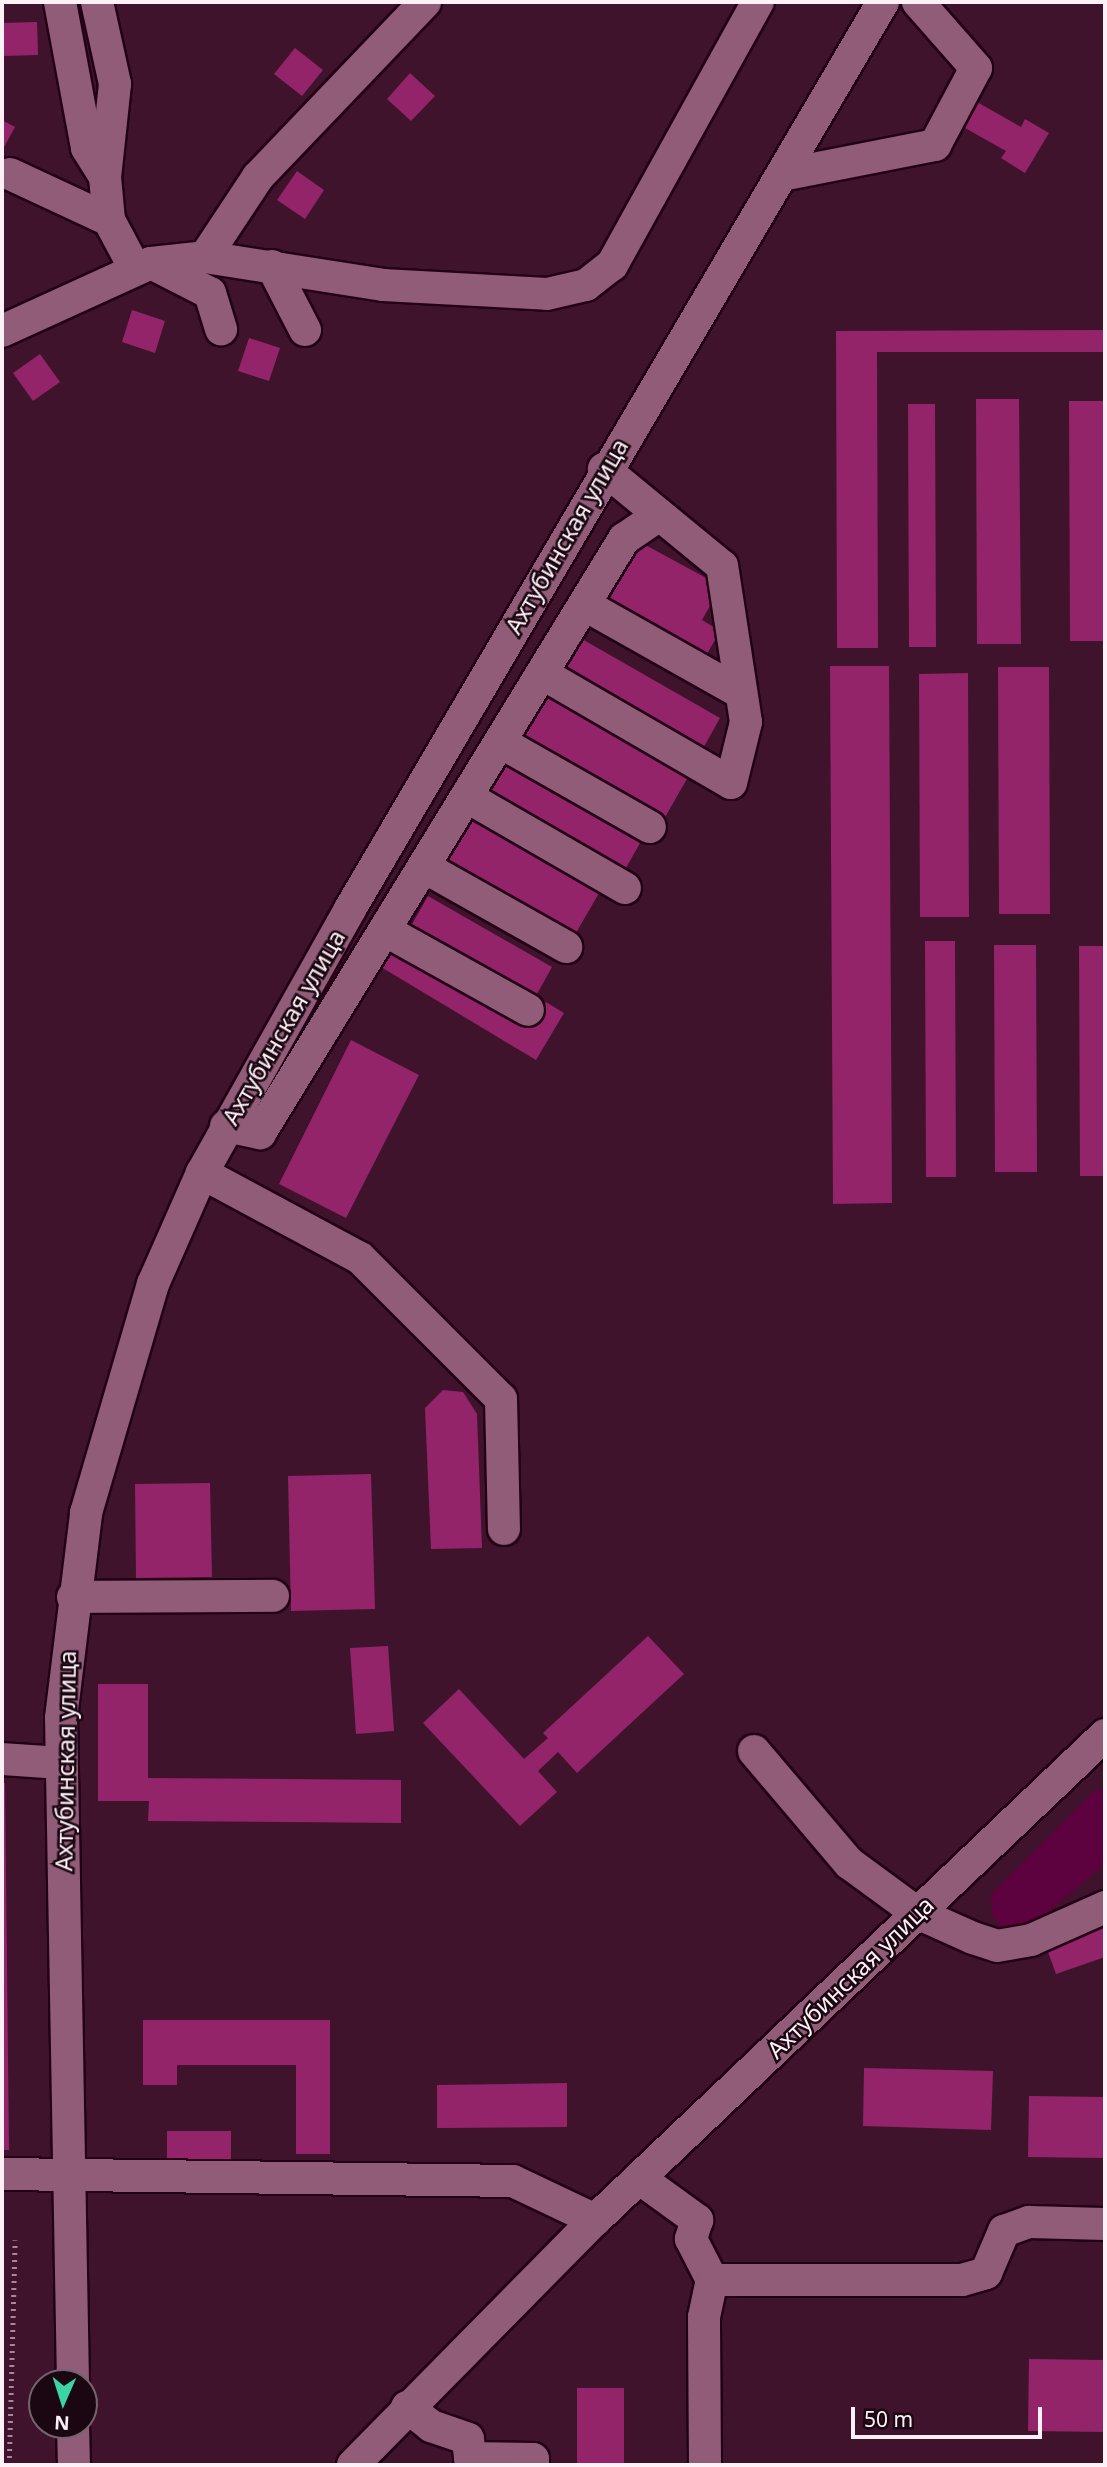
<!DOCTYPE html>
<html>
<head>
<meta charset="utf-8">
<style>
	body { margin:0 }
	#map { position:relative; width:1107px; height:2467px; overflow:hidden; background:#3f132c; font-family:"Noto Sans",sans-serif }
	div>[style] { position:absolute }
	.green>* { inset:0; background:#5d023e }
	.building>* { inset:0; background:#932469 }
	.path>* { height:4.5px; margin-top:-2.25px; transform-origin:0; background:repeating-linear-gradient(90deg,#a58998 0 2px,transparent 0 7px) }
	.roads { filter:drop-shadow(2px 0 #230015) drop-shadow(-2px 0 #230015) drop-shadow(0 2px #230015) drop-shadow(0 -2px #230015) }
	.minor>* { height:32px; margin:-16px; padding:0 16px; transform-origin:16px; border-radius:16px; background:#905c77 }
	span { translate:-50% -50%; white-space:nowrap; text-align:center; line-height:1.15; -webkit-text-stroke:5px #1a0712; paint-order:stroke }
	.street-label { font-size:24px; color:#fdf0f6 }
	.frame { position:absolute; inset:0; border:4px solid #fdf0f6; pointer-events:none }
	.north { position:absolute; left:28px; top:2369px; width:70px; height:70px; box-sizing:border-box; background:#1a0712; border:2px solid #75646d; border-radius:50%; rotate:183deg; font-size:19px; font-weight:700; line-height:28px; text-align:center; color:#fdf0f6 }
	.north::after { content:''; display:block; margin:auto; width:24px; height:32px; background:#3ad4a5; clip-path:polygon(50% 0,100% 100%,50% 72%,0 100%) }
	.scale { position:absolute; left:851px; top:2407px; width:191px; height:32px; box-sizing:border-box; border:4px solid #fdf0f6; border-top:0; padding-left:9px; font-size:21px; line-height:24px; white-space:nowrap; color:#fdf0f6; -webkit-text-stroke:5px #1a0712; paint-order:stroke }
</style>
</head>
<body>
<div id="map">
	<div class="green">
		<div style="clip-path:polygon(1105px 1789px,1105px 1864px,1030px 1928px,1002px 1927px,992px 1916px,991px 1894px,1094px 1791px)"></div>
	</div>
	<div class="building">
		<div style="clip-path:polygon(37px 22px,38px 55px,3px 56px,2px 23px)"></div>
		<div style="clip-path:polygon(295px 48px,323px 70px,302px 96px,274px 74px)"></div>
		<div style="clip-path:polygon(410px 73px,435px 96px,411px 121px,387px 99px)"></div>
		<div style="clip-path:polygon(954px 89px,1021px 127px,1025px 119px,1049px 133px,1025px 173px,1001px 158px,1006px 151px,940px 114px)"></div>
		<div style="clip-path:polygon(2px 120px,15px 127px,2px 151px)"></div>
		<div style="clip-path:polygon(297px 171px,324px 190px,305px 219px,277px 200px)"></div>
		<div style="clip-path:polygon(132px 310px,165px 321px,155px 353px,122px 342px)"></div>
		<div style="clip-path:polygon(1105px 330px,1105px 352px,877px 352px,878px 648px,837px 648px,836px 331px)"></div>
		<div style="clip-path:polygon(249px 338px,280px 348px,269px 381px,238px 371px)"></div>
		<div style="clip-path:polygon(40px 354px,60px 382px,33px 401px,13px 373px)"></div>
		<div style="clip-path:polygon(976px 399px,1019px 399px,1021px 644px,977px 644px)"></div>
		<div style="clip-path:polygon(1069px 401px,1105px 401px,1105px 641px,1070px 641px)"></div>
		<div style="clip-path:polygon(908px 404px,935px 404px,936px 647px,909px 647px)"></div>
		<div style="clip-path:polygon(638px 541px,721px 586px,702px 620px,720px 631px,707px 654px,609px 601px)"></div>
		<div style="clip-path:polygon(575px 635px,720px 718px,701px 752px,556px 669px)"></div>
		<div style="clip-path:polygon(830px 666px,889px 666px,892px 1203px,833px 1204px)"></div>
		<div style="clip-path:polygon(998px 667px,1049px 667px,1050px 914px,999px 914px)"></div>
		<div style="clip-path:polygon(968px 673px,969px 917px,920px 917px,919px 674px)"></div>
		<div style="clip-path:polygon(540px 693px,688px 777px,664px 819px,516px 735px)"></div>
		<div style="clip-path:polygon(502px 764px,640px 843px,622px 875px,484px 796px)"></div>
		<div style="clip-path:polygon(469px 819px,599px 893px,572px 940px,442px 865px)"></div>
		<div style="clip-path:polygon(428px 896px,552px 967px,532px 1003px,407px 933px)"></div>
		<div style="clip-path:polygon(925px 941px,955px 941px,956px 1177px,926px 1177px)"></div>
		<div style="clip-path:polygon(994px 945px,1036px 945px,1037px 1172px,995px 1172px)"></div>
		<div style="clip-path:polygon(394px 946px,530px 1028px,546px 1002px,564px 1013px,536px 1060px,381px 967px)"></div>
		<div style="clip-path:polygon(1079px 946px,1105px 946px,1105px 1176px,1080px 1176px)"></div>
		<div style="clip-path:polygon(351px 1040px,419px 1075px,346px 1218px,279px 1184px)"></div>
		<div style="clip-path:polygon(443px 1390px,463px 1392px,477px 1414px,482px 1548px,431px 1549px,425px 1408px)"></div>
		<div style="clip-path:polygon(371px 1474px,375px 1609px,291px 1611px,288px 1476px)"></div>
		<div style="clip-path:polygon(210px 1483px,212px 1577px,136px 1578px,135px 1484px)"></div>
		<div style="clip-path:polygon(648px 1636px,684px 1674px,577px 1773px,558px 1752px,538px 1771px,557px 1792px,520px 1826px,423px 1723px,459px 1689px,524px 1759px,548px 1738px,543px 1733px)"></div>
		<div style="clip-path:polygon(388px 1646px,394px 1731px,356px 1734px,350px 1648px)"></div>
		<div style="clip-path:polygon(98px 1684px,148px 1684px,148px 1778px,401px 1780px,401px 1823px,148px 1821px,149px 1801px,98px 1801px)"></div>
		<div style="clip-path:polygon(2px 1783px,5px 1783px,9px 2150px,2px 2150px)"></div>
		<div style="clip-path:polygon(1105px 1920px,1105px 1957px,1056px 1974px,1044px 1941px)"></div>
		<div style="clip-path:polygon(143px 2020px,330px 2020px,330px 2154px,296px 2154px,296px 2065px,177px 2065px,177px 2085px,143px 2085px)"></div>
		<div style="clip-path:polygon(864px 2068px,993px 2071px,991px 2130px,863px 2126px)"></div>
		<div style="clip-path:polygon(567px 2083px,567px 2127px,437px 2128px,437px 2085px)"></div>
		<div style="clip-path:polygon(1029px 2096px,1105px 2097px,1105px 2158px,1028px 2157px)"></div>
		<div style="clip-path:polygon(167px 2131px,231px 2131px,231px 2162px,167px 2162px)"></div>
		<div style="clip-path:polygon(1029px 2359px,1105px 2360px,1105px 2432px,1028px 2431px)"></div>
		<div style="clip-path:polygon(577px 2388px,624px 2388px,624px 2465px,577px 2465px)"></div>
	</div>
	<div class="path">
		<div style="left:9px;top:2465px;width:225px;rotate:-88.5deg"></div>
	</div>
	<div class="roads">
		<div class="minor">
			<div style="left:60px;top:2px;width:148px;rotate:79.5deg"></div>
			<div style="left:87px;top:148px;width:34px;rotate:58deg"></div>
			<div style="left:97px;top:2px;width:84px;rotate:77.6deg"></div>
			<div style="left:115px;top:84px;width:94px;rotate:96.1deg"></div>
			<div style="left:105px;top:177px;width:43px;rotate:84.7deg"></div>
			<div style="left:109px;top:220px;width:55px;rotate:62deg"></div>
			<div style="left:10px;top:174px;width:109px;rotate:24.9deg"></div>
			<div style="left:787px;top:174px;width:151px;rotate:-11.1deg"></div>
			<div style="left:935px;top:145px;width:87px;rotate:-62deg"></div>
			<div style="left:976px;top:68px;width:88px;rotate:-131.3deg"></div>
			<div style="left:205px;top:257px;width:180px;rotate:8.9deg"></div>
			<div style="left:383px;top:285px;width:164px;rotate:3.1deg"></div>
			<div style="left:547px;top:294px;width:40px;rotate:-13deg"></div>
			<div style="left:586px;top:285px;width:33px;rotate:-38deg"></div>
			<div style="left:612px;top:265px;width:301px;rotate:-61deg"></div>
			<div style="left:151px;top:263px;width:66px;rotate:27deg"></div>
			<div style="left:210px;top:293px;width:38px;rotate:73deg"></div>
			<div style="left:272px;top:266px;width:72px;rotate:62.7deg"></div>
			<div style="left:2px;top:331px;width:164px;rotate:-24.5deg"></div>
			<div style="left:151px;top:263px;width:54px;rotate:-6.3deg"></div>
			<div style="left:205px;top:257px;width:96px;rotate:-56.5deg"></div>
			<div style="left:258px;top:177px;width:242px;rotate:-46.3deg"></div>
			<div style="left:585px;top:605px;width:179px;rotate:29.4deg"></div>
			<div style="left:543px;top:674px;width:217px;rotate:30.1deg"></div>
			<div style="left:731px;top:783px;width:63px;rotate:-76.2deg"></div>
			<div style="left:746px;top:722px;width:158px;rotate:-98.7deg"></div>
			<div style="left:722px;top:566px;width:153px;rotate:-140.6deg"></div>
			<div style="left:502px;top:743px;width:170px;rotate:29.6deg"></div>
			<div style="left:469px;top:798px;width:180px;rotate:30deg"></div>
			<div style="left:426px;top:868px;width:161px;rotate:29.4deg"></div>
			<div style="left:388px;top:932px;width:160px;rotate:29.1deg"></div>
			<div style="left:226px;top:1126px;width:35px;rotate:12deg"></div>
			<div style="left:260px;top:1133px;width:697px;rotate:-58.5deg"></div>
			<div style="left:624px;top:539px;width:41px;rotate:-34.1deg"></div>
			<div style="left:202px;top:1173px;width:179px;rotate:28.3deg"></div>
			<div style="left:360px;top:1258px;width:199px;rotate:45deg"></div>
			<div style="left:501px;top:1399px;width:130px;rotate:88.7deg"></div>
			<div style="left:73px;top:1597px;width:200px;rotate:-0.3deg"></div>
			<div style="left:754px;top:1751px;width:147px;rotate:49.7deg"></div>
			<div style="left:849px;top:1863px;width:84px;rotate:36.3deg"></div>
			<div style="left:917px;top:1913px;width:61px;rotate:24.1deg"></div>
			<div style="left:973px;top:1938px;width:25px;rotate:18deg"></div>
			<div style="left:997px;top:1946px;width:35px;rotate:-10deg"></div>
			<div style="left:1031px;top:1940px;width:81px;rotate:-24deg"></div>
			<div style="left:2px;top:1759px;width:58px;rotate:3.9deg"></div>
			<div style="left:2px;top:2174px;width:511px;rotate:0.78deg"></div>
			<div style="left:513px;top:2181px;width:91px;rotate:25.4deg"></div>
			<div style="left:639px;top:2178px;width:72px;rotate:35.9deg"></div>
			<div style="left:697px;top:2220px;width:20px;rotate:108deg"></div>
			<div style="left:691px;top:2239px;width:46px;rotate:62.9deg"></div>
			<div style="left:73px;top:2383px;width:665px;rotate:-91.03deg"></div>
			<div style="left:61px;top:1718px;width:207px;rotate:-83deg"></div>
			<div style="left:86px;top:1513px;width:239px;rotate:-73.7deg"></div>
			<div style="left:153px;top:1284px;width:121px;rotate:-66.2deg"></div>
			<div style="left:202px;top:1173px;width:303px;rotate:-60.7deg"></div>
			<div style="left:350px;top:909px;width:1052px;rotate:-59.56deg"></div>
			<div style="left:407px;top:2407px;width:31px;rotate:38deg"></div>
			<div style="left:431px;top:2426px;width:39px;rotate:19deg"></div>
			<div style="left:468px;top:2439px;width:19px;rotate:84deg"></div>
			<div style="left:470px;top:2458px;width:63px;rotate:0.9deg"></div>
			<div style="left:533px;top:2459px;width:6px;rotate:90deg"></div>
			<div style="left:73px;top:2425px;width:40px;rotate:88.6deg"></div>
			<div style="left:353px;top:2465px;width:344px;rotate:-45.4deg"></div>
			<div style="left:595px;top:2220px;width:704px;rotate:-43.56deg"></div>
			<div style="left:705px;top:2465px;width:148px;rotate:-90.4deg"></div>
			<div style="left:704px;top:2317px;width:38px;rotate:-78deg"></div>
			<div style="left:712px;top:2280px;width:250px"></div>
			<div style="left:962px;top:2280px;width:25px;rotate:-16deg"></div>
			<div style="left:986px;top:2273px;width:46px;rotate:-66.8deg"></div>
			<div style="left:1004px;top:2231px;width:27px;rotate:-20deg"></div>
			<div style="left:1029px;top:2222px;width:76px;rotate:1.5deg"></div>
		</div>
	</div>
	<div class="street-label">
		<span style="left:566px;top:536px;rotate:-60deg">Ахтубинская улица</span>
		<span style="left:283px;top:1027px;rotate:-60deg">Ахтубинская улица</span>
		<span style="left:65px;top:1761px;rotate:-89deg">Ахтубинская улица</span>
		<span style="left:850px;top:1977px;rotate:-44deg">Ахтубинская улица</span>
	</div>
	<div class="frame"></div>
	<div class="north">N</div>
	<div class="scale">50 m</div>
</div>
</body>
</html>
